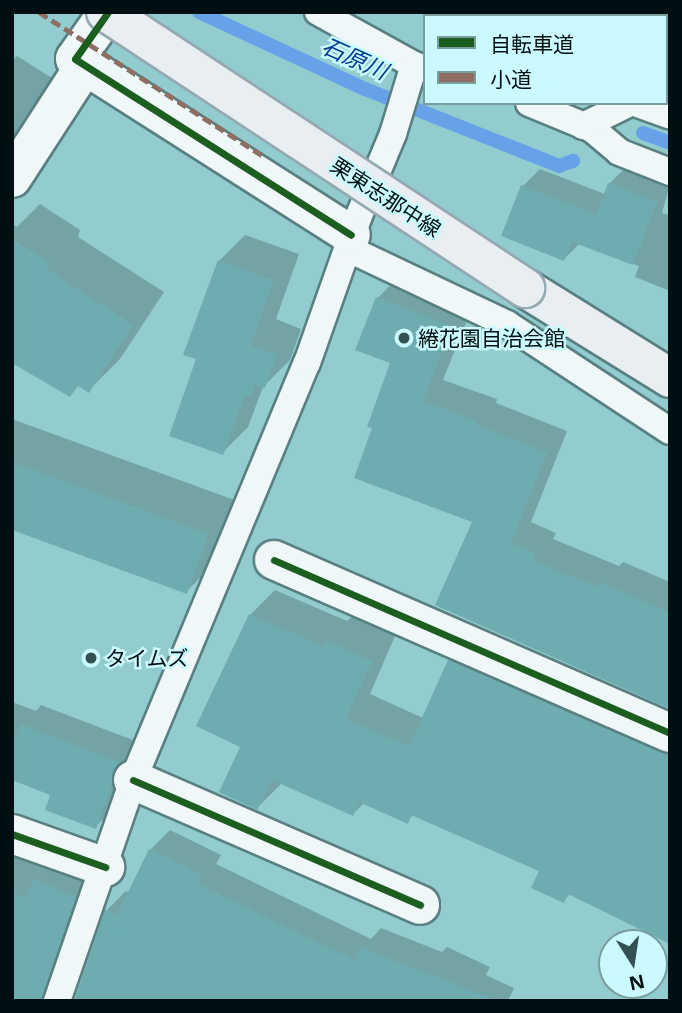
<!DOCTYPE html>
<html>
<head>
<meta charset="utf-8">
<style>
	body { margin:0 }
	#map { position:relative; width:682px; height:1013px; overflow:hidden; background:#92cccf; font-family:"Open Sans","Noto Sans JP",sans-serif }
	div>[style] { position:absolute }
	.shadow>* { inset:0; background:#0003 }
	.stream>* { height:14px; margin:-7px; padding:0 7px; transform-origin:7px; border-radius:7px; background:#67a2e8 }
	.building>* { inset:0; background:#6facb0 }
	.roads { filter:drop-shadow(2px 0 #597f81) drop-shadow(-2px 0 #597f81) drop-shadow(0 2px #597f81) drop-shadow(0 -2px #597f81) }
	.lane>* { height:26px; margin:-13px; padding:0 13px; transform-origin:13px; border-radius:13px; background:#eff7f8 }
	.street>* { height:38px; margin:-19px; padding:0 19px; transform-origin:19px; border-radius:19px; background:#eff7f8 }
	.primary>* { height:38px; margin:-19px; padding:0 19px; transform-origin:19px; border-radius:19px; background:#e9eef2 }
	.bridges { filter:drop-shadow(2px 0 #94a9b1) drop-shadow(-2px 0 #94a9b1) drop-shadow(0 2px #94a9b1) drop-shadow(0 -2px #94a9b1) }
	.primary-bridge>* { height:38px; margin:-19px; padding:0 19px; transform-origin:19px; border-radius:19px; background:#e9eef2 }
	.quiet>* { height:5px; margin-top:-2.5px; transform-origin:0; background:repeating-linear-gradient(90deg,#8d6e63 0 10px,transparent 0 15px) }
	.cycleway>* { height:7px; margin:-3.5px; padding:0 3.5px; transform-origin:3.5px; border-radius:3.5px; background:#1b5e20 }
	.dots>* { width:19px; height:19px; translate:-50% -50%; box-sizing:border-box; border:4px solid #cafafd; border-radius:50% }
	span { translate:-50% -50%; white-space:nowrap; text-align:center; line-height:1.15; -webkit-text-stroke:5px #cafafd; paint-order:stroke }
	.street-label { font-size:21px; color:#000f11 }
	.poi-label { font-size:21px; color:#000f11 }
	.left { translate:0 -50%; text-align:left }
	.water-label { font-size:23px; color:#033a90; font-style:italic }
	.frame { position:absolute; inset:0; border:14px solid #000f11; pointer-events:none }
	.legend { position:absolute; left:423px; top:14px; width:245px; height:91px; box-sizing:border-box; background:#cafafd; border:2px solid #799c9f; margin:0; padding:9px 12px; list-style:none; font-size:21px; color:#000f11 }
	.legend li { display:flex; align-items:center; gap:14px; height:35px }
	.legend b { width:35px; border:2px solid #799c9f }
	.north { position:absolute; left:598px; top:929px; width:70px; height:70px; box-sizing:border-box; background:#cafafd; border:2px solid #799c9f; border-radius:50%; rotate:168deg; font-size:19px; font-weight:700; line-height:28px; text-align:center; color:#000f11 }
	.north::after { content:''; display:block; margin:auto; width:24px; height:32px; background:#335154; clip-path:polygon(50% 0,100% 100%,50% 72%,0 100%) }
</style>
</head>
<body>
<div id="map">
	<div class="shadow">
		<div style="clip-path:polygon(500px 12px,670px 12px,670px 90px,666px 89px,666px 16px,499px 16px)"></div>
		<div style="clip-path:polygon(17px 56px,52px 78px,12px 140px,12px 61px)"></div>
		<div style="clip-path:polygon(626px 167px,670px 183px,662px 213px,670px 215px,670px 291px,635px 277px,639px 266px,580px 243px,564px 259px,523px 186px,540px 169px,605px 194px,609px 184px)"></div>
		<div style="clip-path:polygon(40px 204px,80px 230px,78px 237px,164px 292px,120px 359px,88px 391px,79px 385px,70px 395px,12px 361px,12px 224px,17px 227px)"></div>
		<div style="clip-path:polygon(245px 235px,299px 254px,276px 319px,301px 329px,290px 360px,263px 387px,248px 427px,222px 453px,198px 358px,219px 261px)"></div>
		<div style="clip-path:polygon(399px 276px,473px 305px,443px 380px,497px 399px,496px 403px,567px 431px,531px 522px,556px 533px,553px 539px,619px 566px,623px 562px,670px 582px,670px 708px,374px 427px,392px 362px,358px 349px,378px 298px)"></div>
		<div style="clip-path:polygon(12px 419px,240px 502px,218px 560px,186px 592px,12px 528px)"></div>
		<div style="clip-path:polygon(275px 590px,347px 621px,352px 617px,395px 636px,370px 694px,423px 718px,449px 661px,474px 636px,670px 721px,670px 942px,570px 894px,563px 901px,541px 870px,414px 814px,407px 822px,364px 803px,353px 814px,282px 783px,257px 808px,243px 747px,250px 615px)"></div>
		<div style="clip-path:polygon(12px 702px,36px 711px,41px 705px,138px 742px,115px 808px,95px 827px,52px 794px,12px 779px)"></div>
		<div style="clip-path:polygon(170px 830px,221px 855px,216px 864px,371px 939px,381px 928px,442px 952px,447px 947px,490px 967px,486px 975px,514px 988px,508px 1001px,76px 1001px,107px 910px,126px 891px,130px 893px,150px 850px)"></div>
		<div style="clip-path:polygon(12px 852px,94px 878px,49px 1001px,12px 1001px)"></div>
	</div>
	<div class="stream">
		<div style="left:199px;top:12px;width:183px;rotate:24.9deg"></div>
		<div style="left:365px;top:89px;width:209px;rotate:21.6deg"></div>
		<div style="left:559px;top:166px;width:15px;rotate:-20deg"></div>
		<div style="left:643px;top:133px;width:29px;rotate:20deg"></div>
	</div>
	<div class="building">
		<div style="clip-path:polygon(608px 183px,657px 202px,633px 265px,572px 242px,564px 261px,501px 236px,521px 185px,596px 214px)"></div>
		<div style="clip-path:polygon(12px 239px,50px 262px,47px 269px,133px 325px,89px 393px,78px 386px,70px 397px,12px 363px)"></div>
		<div style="clip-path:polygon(218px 260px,274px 280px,251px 345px,277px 355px,265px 388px,255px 385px,251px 397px,245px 395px,223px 455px,169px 436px,196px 359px,183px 355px)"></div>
		<div style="clip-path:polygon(376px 297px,452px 326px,423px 401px,477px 421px,476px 424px,547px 453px,511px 543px,536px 554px,533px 561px,598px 587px,600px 582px,670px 613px,670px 709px,435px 605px,472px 522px,354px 478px,372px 428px,367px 427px,390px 363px,355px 350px)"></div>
		<div style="clip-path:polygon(12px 462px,209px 534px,187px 594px,12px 530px)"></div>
		<div style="clip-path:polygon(249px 614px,323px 646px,326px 640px,372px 661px,346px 719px,409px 746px,448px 660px,670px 754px,670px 944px,568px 894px,564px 903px,531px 888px,539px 871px,411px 815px,408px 824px,359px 802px,353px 816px,272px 780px,257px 810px,219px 792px,240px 747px,196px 726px)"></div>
		<div style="clip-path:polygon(20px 724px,120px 762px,113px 772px,112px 784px,96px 829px,45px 810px,50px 795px,12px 780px,12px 745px)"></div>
		<div style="clip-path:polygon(149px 849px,202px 875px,198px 884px,355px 960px,360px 947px,491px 998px,491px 1001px,74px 1001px,105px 909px,117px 915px)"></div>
		<div style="clip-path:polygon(34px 879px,76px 897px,42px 1001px,12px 1001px,12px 892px,26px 898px)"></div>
	</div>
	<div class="roads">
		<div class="lane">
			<div style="left:318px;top:12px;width:110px;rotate:28.9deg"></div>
			<div style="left:529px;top:103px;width:68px;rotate:22.4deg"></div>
			<div style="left:592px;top:129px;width:35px;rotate:40deg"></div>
			<div style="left:619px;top:152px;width:55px;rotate:21.4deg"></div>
			<div style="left:635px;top:103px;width:37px;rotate:20deg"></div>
			<div style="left:583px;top:126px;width:52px;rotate:-26.1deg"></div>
			<div style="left:347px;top:248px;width:177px;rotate:25.4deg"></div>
			<div style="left:507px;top:324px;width:195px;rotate:33.3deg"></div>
			<div style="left:57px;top:1001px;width:234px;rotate:-71deg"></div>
			<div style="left:133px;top:780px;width:452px;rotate:-67.4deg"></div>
			<div style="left:307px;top:363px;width:154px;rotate:-70.6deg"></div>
			<div style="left:358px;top:218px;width:91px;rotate:-67.4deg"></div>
			<div style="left:393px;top:134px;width:72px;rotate:-73.1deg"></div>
			<div style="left:414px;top:65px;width:12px;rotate:20deg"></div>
		</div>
		<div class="street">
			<div style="left:108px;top:12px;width:57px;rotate:125.1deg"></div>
			<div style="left:75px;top:59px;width:327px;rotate:32.5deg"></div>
			<div style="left:12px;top:178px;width:135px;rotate:-57.1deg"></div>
			<div style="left:274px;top:560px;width:432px;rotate:23.6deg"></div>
			<div style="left:133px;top:780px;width:313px;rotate:23.5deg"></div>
			<div style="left:12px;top:834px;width:99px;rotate:19.5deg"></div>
		</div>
		<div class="primary">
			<div style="left:525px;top:288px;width:171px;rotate:31.8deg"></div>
		</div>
	</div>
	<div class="bridges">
		<div class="primary-bridge">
			<div style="left:106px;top:12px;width:502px;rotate:33.37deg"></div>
		</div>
	</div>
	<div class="quiet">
		<div style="left:39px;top:12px;width:269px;rotate:32.7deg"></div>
	</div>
	<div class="cycleway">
		<div style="left:108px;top:12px;width:57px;rotate:125.1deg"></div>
		<div style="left:75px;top:59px;width:327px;rotate:32.5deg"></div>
		<div style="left:274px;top:560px;width:432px;rotate:23.6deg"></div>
		<div style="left:133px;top:780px;width:313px;rotate:23.5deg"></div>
		<div style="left:12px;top:834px;width:99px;rotate:19.5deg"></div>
	</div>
	<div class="dots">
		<div style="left:404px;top:338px;background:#335154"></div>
		<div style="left:91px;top:658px;background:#335154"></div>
	</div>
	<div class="street-label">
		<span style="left:386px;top:197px;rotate:33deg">栗東志那中線</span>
	</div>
	<div class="poi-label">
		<span class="left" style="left:418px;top:338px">綣花園自治会館</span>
		<span class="left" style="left:105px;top:658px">タイムズ</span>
	</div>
	<div class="water-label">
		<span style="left:355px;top:58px;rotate:24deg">石原川</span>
	</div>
	<div class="frame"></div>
	<ul class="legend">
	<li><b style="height:9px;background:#1b5e20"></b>自転車道</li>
	<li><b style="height:9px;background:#8d6e63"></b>小道</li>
	</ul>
	<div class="north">N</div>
</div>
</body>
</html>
